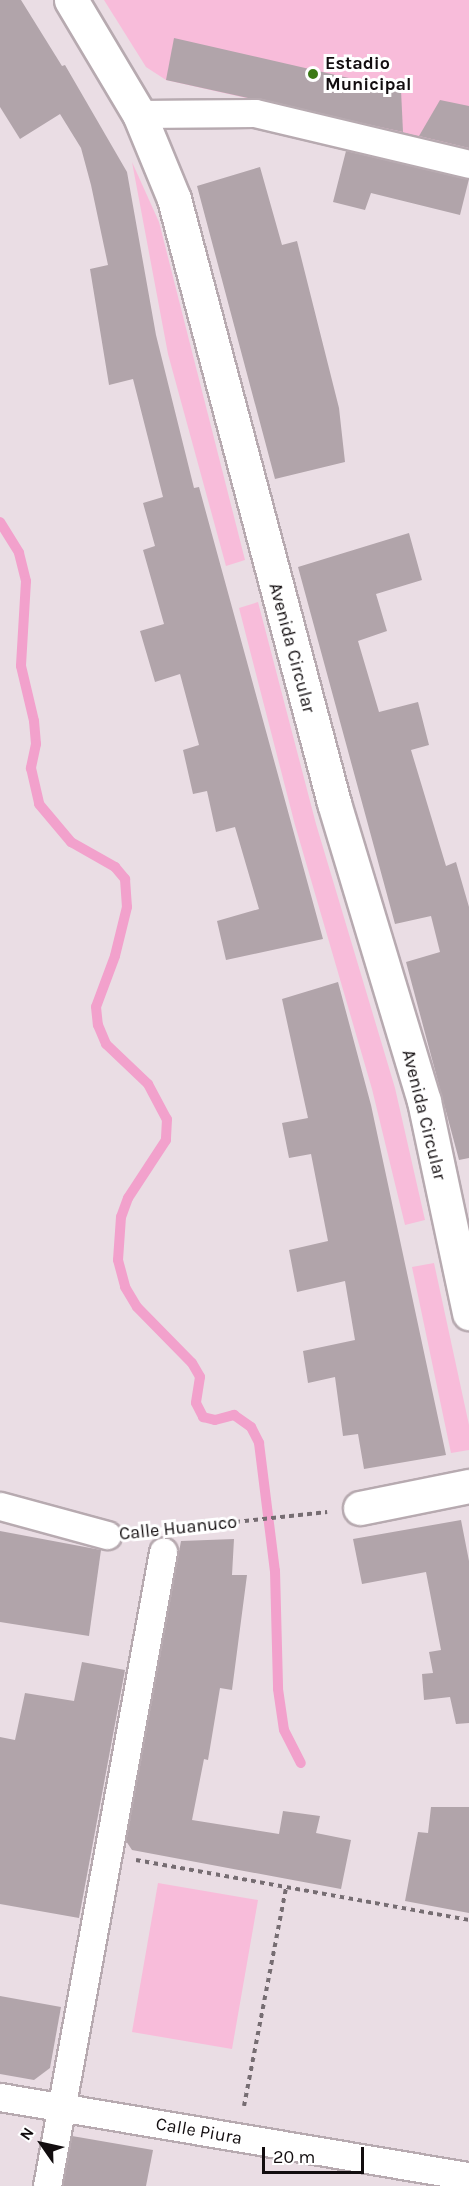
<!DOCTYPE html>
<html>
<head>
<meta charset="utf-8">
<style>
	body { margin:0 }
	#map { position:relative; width:469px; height:2186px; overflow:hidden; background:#eadde4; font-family:Karla,sans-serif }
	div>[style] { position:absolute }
	.green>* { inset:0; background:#f8bcda }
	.stream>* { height:10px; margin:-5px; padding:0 5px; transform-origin:5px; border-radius:5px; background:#f2a1cc }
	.building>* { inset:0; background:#b1a4aa }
	.path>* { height:4px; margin-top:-2px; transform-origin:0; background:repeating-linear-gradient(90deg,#766d72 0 4.5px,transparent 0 9px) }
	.roads { filter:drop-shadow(2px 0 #b7aab0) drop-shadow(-2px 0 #b7aab0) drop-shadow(0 2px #b7aab0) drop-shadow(0 -2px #b7aab0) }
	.minor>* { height:27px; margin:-13.5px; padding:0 13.5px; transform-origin:13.5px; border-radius:13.5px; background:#fff }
	.tertiary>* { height:33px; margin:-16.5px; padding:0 16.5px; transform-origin:16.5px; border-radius:16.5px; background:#fff }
	.dots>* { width:16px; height:16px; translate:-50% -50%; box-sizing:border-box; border:3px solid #fff; border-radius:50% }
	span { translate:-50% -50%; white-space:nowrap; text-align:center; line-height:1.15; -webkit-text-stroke:6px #fff; paint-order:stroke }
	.poi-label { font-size:18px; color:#120d0f; font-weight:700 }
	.left { translate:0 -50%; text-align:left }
	.street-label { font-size:18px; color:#120d0f }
	.north { position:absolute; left:12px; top:2114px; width:60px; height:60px; -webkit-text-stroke:4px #fff; paint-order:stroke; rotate:304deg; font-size:16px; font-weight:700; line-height:24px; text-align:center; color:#120d0f }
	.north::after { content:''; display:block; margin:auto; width:21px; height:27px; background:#120d0f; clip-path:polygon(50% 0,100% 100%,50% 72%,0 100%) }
	.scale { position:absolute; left:262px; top:2147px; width:102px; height:27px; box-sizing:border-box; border:3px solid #120d0f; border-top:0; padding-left:8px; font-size:18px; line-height:21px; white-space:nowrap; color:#120d0f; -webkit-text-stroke:4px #fff; paint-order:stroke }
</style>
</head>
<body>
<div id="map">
	<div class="green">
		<div style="clip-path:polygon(104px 0,469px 0,469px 148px,166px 80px,146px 67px)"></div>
		<div style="clip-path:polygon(132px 162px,159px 222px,245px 560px,226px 566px,168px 354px)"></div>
		<div style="clip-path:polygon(258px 602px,316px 824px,395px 1088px,425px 1220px,405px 1225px,372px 1089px,295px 825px,239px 608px)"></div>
		<div style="clip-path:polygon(434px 1263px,469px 1425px,469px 1450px,451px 1453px,412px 1267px)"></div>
		<div style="clip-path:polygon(158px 1883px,258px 1900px,232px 2049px,132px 2032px)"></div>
	</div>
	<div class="stream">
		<div style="left:0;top:522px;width:36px;rotate:58deg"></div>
		<div style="left:19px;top:553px;width:29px;rotate:76deg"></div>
		<div style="left:26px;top:581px;width:85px;rotate:93.4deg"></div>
		<div style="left:21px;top:666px;width:57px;rotate:76.7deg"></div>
		<div style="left:34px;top:721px;width:23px;rotate:85deg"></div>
		<div style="left:36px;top:744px;width:25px;rotate:102deg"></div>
		<div style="left:31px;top:768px;width:37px;rotate:77deg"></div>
		<div style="left:39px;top:804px;width:50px;rotate:49.9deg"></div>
		<div style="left:71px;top:842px;width:51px;rotate:29.6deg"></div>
		<div style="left:115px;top:867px;width:16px;rotate:50deg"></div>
		<div style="left:125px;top:879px;width:28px;rotate:86deg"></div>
		<div style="left:127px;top:907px;width:50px;rotate:103.8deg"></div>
		<div style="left:115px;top:956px;width:54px;rotate:110.4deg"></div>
		<div style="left:96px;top:1007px;width:18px;rotate:84deg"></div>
		<div style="left:98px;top:1025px;width:21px;rotate:67deg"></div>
		<div style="left:106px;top:1044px;width:58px;rotate:43.6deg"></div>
		<div style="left:148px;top:1084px;width:40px;rotate:62deg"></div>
		<div style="left:167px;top:1119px;width:21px;rotate:93deg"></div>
		<div style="left:166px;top:1140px;width:69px;rotate:123.2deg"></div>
		<div style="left:128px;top:1198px;width:20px;rotate:110deg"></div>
		<div style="left:121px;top:1217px;width:43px;rotate:94deg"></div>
		<div style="left:118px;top:1260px;width:28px;rotate:75deg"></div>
		<div style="left:125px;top:1287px;width:23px;rotate:59deg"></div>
		<div style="left:137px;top:1307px;width:78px;rotate:45.5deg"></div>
		<div style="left:192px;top:1363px;width:16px;rotate:60deg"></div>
		<div style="left:200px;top:1377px;width:26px;rotate:99deg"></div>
		<div style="left:196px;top:1403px;width:16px;rotate:63deg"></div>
		<div style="left:203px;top:1417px;width:12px;rotate:14deg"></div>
		<div style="left:215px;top:1420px;width:20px;rotate:-15deg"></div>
		<div style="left:234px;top:1415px;width:21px;rotate:35deg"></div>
		<div style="left:251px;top:1427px;width:18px;rotate:63deg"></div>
		<div style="left:259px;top:1443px;width:129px;rotate:82.9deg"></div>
		<div style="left:275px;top:1571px;width:118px;rotate:88.5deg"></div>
		<div style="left:278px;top:1689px;width:41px;rotate:81.7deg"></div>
		<div style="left:284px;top:1730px;width:37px;rotate:63deg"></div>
	</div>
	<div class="building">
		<div style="clip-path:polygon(0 0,21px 0,62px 66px,65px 65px,127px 172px,156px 335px,194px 488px,199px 487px,323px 939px,226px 960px,217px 921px,259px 909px,235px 827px,216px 832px,207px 791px,193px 794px,183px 750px,199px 745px,180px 674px,155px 682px,140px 631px,164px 624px,143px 550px,155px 546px,143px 503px,163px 497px,133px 379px,109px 385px,90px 269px,108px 265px,91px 185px,81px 148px,60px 114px,20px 139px,0 107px)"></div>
		<div style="clip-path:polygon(174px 38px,401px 90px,403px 132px,166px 80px)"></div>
		<div style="clip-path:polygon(440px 100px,469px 106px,469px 148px,419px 136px)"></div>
		<div style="clip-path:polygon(346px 151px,469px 179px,460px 215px,371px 193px,365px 210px,333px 202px)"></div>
		<div style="clip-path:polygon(260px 167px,282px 245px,297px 241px,339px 408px,345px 462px,275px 479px,197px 186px)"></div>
		<div style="clip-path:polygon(409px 533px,422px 580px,376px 594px,387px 631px,358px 641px,379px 712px,418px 702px,429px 745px,411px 750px,446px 866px,456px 862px,469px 907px,469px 1158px,459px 1160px,406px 962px,440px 952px,431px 916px,395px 924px,298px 567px)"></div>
		<div style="clip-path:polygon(338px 982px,371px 1105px,446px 1455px,364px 1469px,358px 1434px,343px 1436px,335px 1377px,308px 1383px,303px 1351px,355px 1340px,345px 1281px,297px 1292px,289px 1250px,328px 1241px,311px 1154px,289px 1158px,282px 1123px,308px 1118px,282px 999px)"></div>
		<div style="clip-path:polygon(461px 1520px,469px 1561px,469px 1723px,456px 1724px,450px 1697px,424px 1700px,422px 1674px,433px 1673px,429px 1652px,441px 1650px,426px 1572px,362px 1584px,353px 1539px)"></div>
		<div style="clip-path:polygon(0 1531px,101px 1550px,89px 1636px,0 1622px)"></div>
		<div style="clip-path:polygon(234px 1539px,232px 1575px,247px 1575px,232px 1690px,220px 1688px,208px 1760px,204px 1759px,192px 1820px,279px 1834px,283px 1811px,320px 1816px,316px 1833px,351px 1840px,341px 1889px,132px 1850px,126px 1841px,181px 1541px)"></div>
		<div style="clip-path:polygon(82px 1662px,125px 1670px,79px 1918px,0 1904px,0 1737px,15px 1740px,25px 1693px,74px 1701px)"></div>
		<div style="clip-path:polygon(431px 1807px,469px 1807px,469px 1913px,405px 1901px,418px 1832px,428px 1833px)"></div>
		<div style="clip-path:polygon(0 1996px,61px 2007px,50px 2068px,34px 2080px,0 2074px)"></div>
		<div style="clip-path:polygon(72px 2136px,153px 2150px,146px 2186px,63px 2186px)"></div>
	</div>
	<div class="path">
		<div style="left:182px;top:1528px;width:146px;rotate:-6.3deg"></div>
		<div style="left:136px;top:1860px;width:338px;rotate:10.2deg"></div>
		<div style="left:244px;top:2106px;width:223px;rotate:-79.1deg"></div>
	</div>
	<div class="roads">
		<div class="minor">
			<div style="left:139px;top:114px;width:116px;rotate:-0.5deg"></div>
			<div style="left:255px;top:113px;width:220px;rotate:13.4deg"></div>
			<div style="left:0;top:1506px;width:111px;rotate:15.2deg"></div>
			<div style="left:0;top:2097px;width:476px;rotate:9.6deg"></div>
			<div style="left:47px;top:2186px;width:645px;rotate:-79.63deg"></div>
		</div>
		<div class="tertiary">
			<div style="left:71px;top:0;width:133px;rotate:59.2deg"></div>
			<div style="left:139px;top:114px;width:92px;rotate:67.6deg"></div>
			<div style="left:174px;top:199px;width:625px;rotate:75.16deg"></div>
			<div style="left:334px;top:803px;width:311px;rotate:73.2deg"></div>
			<div style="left:424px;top:1101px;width:217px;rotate:78deg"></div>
			<div style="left:360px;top:1508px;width:111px;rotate:-11.4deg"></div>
		</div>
	</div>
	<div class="dots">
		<div style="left:313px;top:74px;background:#3b7915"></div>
	</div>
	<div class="poi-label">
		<span class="left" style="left:325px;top:74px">Estadio<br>Municipal</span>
	</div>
	<div class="street-label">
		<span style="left:292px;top:648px;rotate:75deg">Avenida Circular</span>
		<span style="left:424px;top:1115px;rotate:76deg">Avenida Circular</span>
		<span style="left:178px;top:1528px;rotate:-6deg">Calle Huanuco</span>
		<span style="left:199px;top:2131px;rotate:10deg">Calle Piura</span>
	</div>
	<div class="north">N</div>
	<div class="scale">20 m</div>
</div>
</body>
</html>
